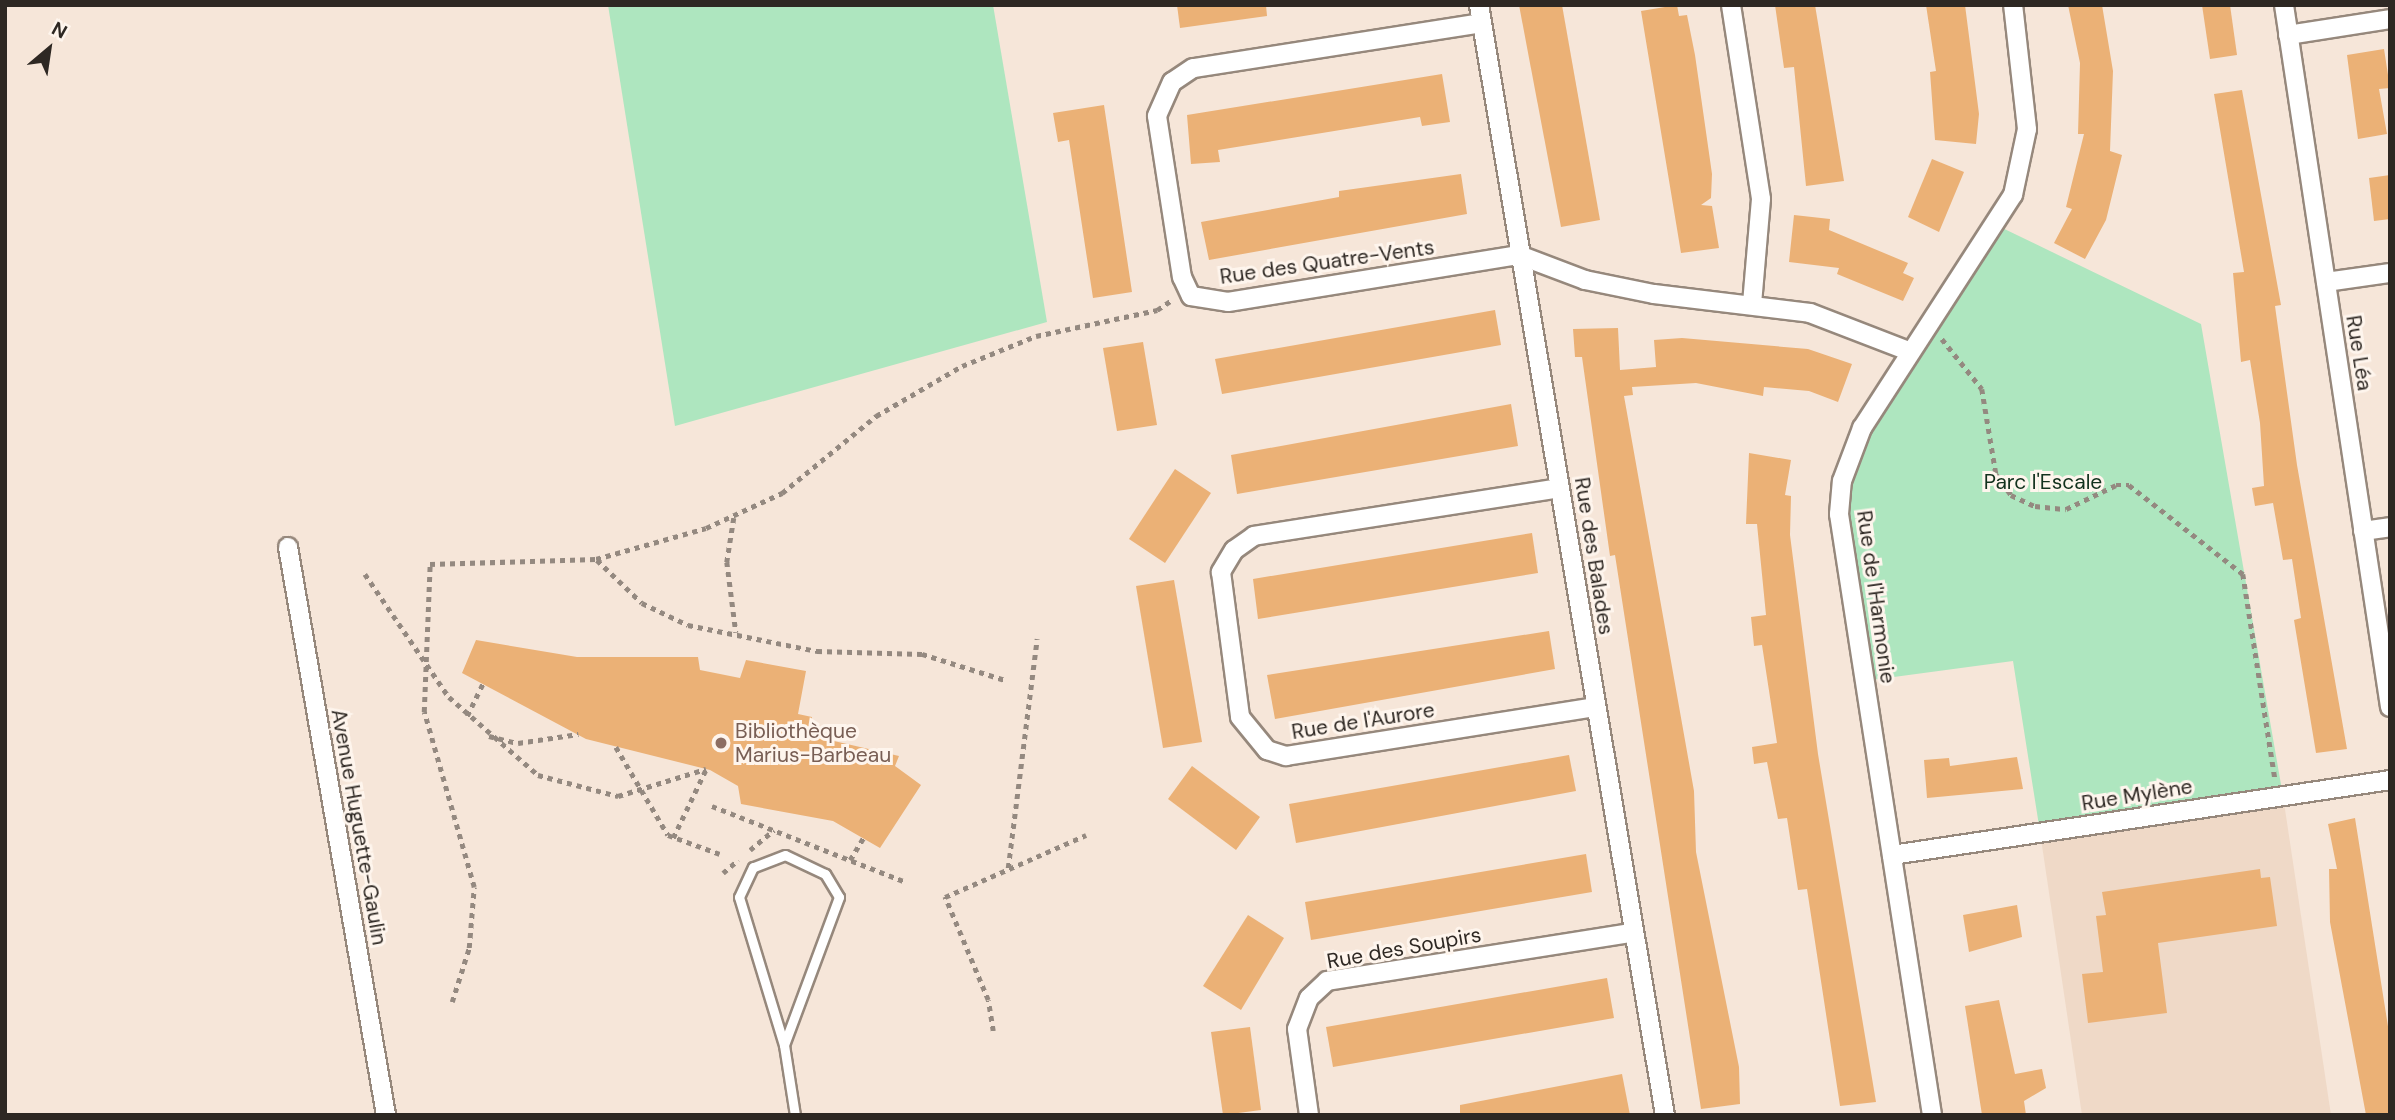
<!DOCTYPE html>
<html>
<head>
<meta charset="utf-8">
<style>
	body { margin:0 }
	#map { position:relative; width:2395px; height:1120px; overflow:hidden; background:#f6e6d9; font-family:"DM Sans",sans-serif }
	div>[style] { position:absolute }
	.built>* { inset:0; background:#efd9c7 }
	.green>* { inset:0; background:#aee6bf }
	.building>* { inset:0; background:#ebb176 }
	.path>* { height:4.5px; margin-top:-2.25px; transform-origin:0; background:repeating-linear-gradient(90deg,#948980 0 5px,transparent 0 10px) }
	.roads { filter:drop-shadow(2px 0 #96887c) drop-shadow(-2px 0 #96887c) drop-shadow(0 2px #96887c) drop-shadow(0 -2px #96887c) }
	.service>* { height:9px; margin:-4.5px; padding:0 4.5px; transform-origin:4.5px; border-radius:4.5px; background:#fff }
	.minor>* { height:18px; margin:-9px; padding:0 9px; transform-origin:9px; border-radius:9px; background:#fff }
	.dots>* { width:19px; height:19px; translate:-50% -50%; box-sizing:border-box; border:4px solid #fef5ed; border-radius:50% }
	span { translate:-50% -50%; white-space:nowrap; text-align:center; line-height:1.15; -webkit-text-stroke:6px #fef5ed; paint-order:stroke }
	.street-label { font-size:21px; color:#2e2823 }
	.park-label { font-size:21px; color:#12311d }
	.education-label { font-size:21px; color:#785e54 }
	.left { translate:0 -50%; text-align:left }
	.frame { position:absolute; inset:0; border:7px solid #2e2823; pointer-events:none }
	.north { position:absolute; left:14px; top:14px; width:70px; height:70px; -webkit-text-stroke:5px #fef5ed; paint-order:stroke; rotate:29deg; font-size:19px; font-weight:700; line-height:28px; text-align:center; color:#2e2823 }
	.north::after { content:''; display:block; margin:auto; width:24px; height:32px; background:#2e2823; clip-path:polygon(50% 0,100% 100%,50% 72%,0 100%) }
</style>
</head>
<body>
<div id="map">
	<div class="built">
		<div style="clip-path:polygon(2283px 796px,2331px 1115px,2082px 1115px,2040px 832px)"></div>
	</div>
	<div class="green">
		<div style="clip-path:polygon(608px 5px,993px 5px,1047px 322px,675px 426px)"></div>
		<div style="clip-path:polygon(1994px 224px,2201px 324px,2283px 796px,2040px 832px,2013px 661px,1864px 681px,1842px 550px,1850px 453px)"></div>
	</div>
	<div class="building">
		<div style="clip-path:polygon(1177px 5px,1266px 5px,1267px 16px,1180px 28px)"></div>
		<div style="clip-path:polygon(1519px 5px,1562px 5px,1600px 220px,1561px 227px)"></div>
		<div style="clip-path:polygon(1677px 5px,1679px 16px,1687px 15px,1695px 55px,1712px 174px,1711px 198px,1701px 205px,1712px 206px,1719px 248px,1681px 253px,1641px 11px)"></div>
		<div style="clip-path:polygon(1775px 5px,1815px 5px,1844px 181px,1806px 186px,1794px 67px,1784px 68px)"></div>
		<div style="clip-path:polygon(1926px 5px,1965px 5px,1979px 114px,1976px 144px,1935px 140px,1930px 72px,1936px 71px)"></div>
		<div style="clip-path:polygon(2068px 5px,2102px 5px,2113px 71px,2110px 151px,2122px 155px,2106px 220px,2085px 259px,2054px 243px,2072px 209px,2066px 207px,2084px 134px,2078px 134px,2080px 63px)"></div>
		<div style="clip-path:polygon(2202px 5px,2230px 5px,2237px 55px,2210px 59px)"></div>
		<div style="clip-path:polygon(2384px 49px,2390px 88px,2379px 89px,2387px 134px,2358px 139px,2347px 55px)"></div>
		<div style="clip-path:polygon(1442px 74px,1450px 122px,1422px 126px,1420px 117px,1218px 150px,1220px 162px,1191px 164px,1187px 115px)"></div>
		<div style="clip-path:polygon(2242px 90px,2281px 305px,2275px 306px,2297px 465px,2347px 749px,2316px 753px,2294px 620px,2301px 618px,2292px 559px,2283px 560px,2273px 503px,2255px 506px,2252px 488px,2264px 486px,2260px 423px,2250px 360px,2241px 362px,2233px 273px,2244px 272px,2214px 94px)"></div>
		<div style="clip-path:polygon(1104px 105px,1132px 292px,1093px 298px,1069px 140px,1058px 142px,1053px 113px)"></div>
		<div style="clip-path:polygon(1932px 159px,1964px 172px,1939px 232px,1908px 217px)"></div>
		<div style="clip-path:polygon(1461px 174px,1467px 214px,1209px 260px,1201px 222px,1339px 197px,1339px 191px)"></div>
		<div style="clip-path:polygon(2390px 175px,2390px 219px,2374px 221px,2369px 178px)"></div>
		<div style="clip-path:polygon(1794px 215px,1830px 219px,1829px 230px,1908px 263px,1903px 273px,1914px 278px,1903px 301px,1837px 274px,1839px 268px,1789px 262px)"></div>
		<div style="clip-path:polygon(1495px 310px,1501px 345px,1222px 394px,1215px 359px)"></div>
		<div style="clip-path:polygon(1618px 328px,1620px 370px,1656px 367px,1654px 340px,1682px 338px,1808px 349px,1852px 364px,1838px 402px,1809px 391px,1764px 387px,1763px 396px,1696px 383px,1632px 387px,1633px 395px,1624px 396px,1694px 791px,1696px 852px,1739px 1067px,1740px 1104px,1701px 1109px,1615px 555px,1610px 556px,1582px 357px,1575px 357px,1573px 329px)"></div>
		<div style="clip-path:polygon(1143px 342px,1157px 425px,1117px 431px,1103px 348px)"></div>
		<div style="clip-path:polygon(1511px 404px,1518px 446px,1237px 494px,1231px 455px)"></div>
		<div style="clip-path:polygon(1749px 453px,1791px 460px,1785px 495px,1791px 496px,1790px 535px,1818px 754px,1876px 1102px,1840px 1106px,1807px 889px,1798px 890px,1787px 818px,1778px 819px,1767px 762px,1754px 764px,1752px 747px,1777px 743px,1762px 645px,1754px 646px,1751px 617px,1766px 615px,1757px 524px,1746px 524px)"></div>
		<div style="clip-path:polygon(1175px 469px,1211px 493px,1165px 563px,1129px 539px)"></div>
		<div style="clip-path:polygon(1532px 533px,1538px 573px,1258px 619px,1253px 579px)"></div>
		<div style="clip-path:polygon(1174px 580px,1202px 742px,1163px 748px,1136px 586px)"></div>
		<div style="clip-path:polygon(1549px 631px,1555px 669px,1275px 719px,1267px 675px)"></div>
		<div style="clip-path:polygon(476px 640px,577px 657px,698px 657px,700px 670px,740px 678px,746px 660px,806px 671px,798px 714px,812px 717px,808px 735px,899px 756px,895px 766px,921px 785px,880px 848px,833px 821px,741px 804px,738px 786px,710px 770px,586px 739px,462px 673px)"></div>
		<div style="clip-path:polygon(1569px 755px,1576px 791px,1296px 843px,1289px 804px)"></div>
		<div style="clip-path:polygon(2017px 757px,2023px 789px,1927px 798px,1924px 760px,1949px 758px,1950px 766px)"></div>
		<div style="clip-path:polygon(1192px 766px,1260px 817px,1236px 850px,1168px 799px)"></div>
		<div style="clip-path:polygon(2355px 818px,2390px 1039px,2390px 1115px,2366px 1115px,2330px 922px,2329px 869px,2337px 869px,2328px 824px)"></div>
		<div style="clip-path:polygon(1586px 854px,1592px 892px,1311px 940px,1305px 902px)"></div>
		<div style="clip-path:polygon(2260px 869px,2261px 878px,2270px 877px,2277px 926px,2158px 943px,2167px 1013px,2088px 1023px,2082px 974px,2103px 972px,2096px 916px,2106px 915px,2102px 892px)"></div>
		<div style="clip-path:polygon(2017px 905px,2022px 937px,1969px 952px,1963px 915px)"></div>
		<div style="clip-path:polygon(1248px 915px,1284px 938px,1241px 1010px,1203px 986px)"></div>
		<div style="clip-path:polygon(1607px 978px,1614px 1018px,1333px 1067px,1326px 1027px)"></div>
		<div style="clip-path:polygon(1999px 1000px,2015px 1074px,2042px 1069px,2046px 1088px,2024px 1101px,2026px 1115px,1982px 1115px,1965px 1006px)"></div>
		<div style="clip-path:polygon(1250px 1027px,1261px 1110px,1223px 1115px,1211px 1032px)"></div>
		<div style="clip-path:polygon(1622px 1074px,1630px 1115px,1460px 1115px,1460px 1105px)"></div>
	</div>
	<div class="path">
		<div style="left:1942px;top:339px;width:64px;rotate:51.3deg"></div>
		<div style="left:1982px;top:389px;width:86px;rotate:80.6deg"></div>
		<div style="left:1996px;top:474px;width:26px;rotate:54deg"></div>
		<div style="left:2011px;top:495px;width:26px;rotate:25deg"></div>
		<div style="left:2035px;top:506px;width:31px;rotate:6deg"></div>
		<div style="left:2066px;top:509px;width:55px;rotate:-25.6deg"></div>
		<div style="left:2116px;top:485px;width:13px"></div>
		<div style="left:2129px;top:485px;width:145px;rotate:38deg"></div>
		<div style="left:2243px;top:574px;width:206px;rotate:81.1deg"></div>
		<div style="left:734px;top:518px;width:45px;rotate:99deg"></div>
		<div style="left:727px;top:562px;width:71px;rotate:82.7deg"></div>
		<div style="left:597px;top:560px;width:62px;rotate:43.7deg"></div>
		<div style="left:642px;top:603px;width:51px;rotate:25.6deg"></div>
		<div style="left:688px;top:625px;width:132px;rotate:11.4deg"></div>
		<div style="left:817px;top:651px;width:105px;rotate:1.6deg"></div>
		<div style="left:922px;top:654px;width:87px;rotate:17.4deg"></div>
		<div style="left:365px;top:574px;width:149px;rotate:55.7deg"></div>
		<div style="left:449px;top:697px;width:118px;rotate:41.2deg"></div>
		<div style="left:538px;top:775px;width:83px;rotate:14.7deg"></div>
		<div style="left:618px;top:796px;width:92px;rotate:-17.1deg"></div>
		<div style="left:467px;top:716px;width:37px;rotate:-64deg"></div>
		<div style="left:489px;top:736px;width:30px;rotate:14deg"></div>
		<div style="left:518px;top:743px;width:61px;rotate:-8.5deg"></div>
		<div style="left:616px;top:747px;width:102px;rotate:59.4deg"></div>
		<div style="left:668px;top:835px;width:55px;rotate:20.1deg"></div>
		<div style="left:712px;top:806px;width:208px;rotate:21.4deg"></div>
		<div style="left:673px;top:838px;width:76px;rotate:-64.4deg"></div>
		<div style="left:750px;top:850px;width:31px;rotate:-40deg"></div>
		<div style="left:850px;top:860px;width:26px;rotate:-59deg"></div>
		<div style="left:1008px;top:868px;width:231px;rotate:-82.8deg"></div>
		<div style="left:723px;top:873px;width:20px;rotate:-41deg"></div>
		<div style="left:452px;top:1002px;width:57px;rotate:-72.5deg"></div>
		<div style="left:469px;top:948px;width:61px;rotate:-85.3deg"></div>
		<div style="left:474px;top:887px;width:182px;rotate:-105.9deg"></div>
		<div style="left:424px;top:712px;width:148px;rotate:-87.7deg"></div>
		<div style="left:430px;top:564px;width:166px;rotate:-1.7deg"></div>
		<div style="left:596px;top:559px;width:114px;rotate:-15.7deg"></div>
		<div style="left:706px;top:528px;width:84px;rotate:-24.7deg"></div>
		<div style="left:782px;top:493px;width:122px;rotate:-39.3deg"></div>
		<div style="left:876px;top:416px;width:99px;rotate:-30.2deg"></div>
		<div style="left:962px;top:366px;width:80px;rotate:-22.1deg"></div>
		<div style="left:1036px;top:336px;width:124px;rotate:-12.1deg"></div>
		<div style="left:1157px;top:310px;width:18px;rotate:-34deg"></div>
		<div style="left:993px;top:1031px;width:31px;rotate:-99deg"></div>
		<div style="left:988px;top:1000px;width:112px;rotate:-112.7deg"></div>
		<div style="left:945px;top:897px;width:154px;rotate:-23.7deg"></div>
	</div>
	<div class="roads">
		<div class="service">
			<div style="left:784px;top:1045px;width:158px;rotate:-69.6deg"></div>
			<div style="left:839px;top:897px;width:27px;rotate:-121deg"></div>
			<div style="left:825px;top:874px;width:44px;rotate:-154.6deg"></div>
			<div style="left:785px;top:855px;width:34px;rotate:159deg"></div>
			<div style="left:753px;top:867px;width:33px;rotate:115deg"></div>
			<div style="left:739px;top:897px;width:155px;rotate:73.1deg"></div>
			<div style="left:784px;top:1045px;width:71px;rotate:81.1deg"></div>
		</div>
		<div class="minor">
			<div style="left:1479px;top:5px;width:1125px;rotate:80.49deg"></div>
			<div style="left:1731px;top:5px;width:196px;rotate:81.2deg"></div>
			<div style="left:1761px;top:199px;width:106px;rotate:94.9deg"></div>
			<div style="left:2284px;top:5px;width:710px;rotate:81.41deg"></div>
			<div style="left:1482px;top:23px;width:292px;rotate:171.1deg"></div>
			<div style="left:1193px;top:68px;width:25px;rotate:146deg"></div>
			<div style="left:1172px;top:82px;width:37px;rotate:114deg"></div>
			<div style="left:1157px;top:116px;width:163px;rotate:81.2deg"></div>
			<div style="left:1182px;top:277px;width:21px;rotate:65deg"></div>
			<div style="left:1191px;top:296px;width:37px;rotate:9deg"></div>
			<div style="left:1228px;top:302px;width:295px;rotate:-9.2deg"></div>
			<div style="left:1519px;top:255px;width:71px;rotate:20.7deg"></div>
			<div style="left:1585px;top:280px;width:70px;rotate:11.5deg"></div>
			<div style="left:1654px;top:294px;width:157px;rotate:6.9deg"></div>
			<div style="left:1810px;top:313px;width:108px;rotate:21.1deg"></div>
			<div style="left:2288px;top:35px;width:103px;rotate:-8.9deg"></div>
			<div style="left:2326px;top:282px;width:65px;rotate:-8deg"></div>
			<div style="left:1560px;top:488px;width:310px;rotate:171.1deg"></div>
			<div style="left:1254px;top:536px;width:24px;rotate:145deg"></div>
			<div style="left:1234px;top:550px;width:26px;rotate:121deg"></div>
			<div style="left:1221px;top:572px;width:146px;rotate:82.5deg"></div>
			<div style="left:1240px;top:717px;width:43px;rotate:50.7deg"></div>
			<div style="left:1267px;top:750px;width:20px;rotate:18deg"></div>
			<div style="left:1286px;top:756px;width:313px;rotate:-9deg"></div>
			<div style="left:2363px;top:531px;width:27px;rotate:-8deg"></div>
			<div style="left:288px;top:547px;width:576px;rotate:80.21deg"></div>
			<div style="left:1892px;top:855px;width:504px;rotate:-8.56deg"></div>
			<div style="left:1309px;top:1115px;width:87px;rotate:-97.9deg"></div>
			<div style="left:1297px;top:1029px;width:33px;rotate:-69deg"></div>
			<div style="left:1309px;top:998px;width:25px;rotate:-43deg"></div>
			<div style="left:1327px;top:981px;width:307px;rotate:-9deg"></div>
			<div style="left:1932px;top:1115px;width:608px;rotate:-98.8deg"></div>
			<div style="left:1839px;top:514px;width:33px;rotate:-85deg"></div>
			<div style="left:1842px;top:481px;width:57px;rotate:-69.3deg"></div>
			<div style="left:1862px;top:428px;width:278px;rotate:-57.1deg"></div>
			<div style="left:2013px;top:195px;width:67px;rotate:-78deg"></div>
			<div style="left:2027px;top:129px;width:125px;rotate:-96.4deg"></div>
		</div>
	</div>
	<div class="dots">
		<div style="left:721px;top:743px;background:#8d6e63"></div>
	</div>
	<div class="street-label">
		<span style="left:1327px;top:262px;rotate:-8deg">Rue des Quatre-Vents</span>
		<span style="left:2359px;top:353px;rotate:81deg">Rue Léa</span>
		<span style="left:1594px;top:556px;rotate:81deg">Rue des Balades</span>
		<span style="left:1876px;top:597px;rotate:82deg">Rue de l'Harmonie</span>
		<span style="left:1363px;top:721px;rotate:-9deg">Rue de l'Aurore</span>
		<span style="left:2137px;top:795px;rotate:-9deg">Rue Mylène</span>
		<span style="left:359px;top:827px;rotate:80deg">Avenue Huguette-Gaulin</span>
		<span style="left:1404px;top:948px;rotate:-10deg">Rue des Soupirs</span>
	</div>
	<div class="park-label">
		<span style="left:2043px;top:482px">Parc l'Escale</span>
	</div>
	<div class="education-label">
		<span class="left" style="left:735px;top:743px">Bibliothèque<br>Marius-Barbeau</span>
	</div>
	<div class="frame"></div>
	<div class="north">N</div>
</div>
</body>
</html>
